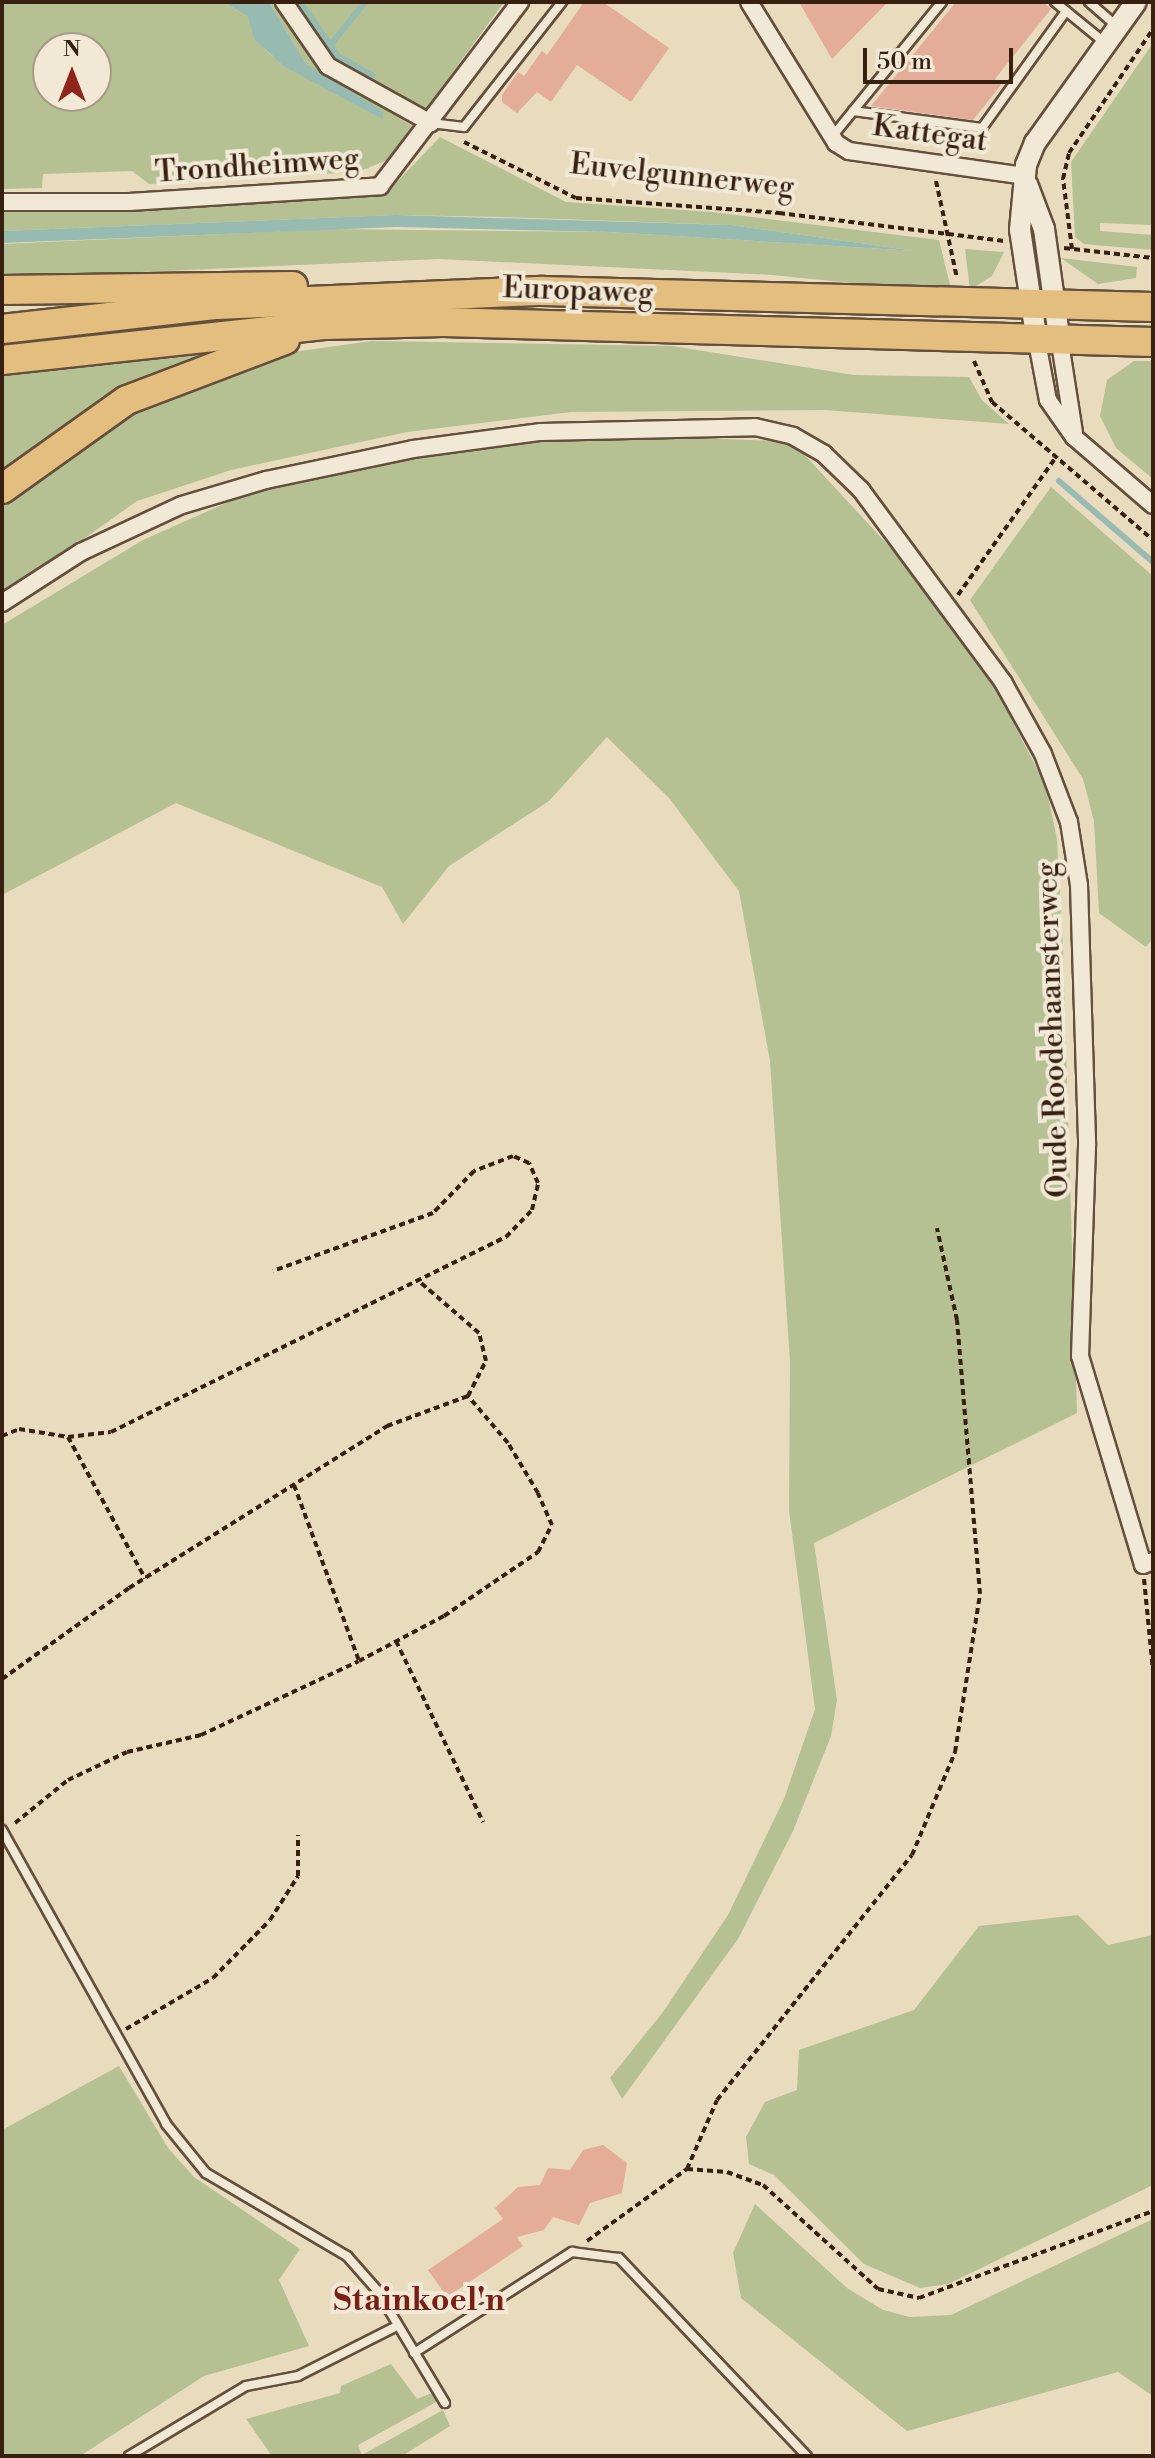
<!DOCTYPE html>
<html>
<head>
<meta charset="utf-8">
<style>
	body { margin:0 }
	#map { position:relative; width:1155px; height:2458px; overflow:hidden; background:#e9dbbe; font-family:"Libre Bodoni",serif }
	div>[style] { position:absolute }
	.green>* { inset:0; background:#b5c093 }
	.water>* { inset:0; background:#97bbb0 }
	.stream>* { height:6px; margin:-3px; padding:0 3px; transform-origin:3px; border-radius:3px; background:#97bbb0 }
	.building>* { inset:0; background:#e4ad99 }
	.path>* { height:4px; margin-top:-2px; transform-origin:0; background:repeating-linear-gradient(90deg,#382011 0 6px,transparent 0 10px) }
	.roads { filter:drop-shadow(2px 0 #644f3c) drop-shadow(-2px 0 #644f3c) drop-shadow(0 2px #644f3c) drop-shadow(0 -2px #644f3c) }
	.service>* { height:8px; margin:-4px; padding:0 4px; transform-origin:4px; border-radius:4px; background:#f1e8d5 }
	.minor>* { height:16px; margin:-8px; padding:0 8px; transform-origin:8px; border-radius:8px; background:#f1e8d5 }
	.tertiary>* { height:20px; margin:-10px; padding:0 10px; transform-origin:10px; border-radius:10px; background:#f1e8d5 }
	.trunk>* { height:28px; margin:-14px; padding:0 14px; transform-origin:14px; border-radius:14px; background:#e4be7f }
	span { translate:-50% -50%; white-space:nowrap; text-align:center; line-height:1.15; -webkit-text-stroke:8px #f1e8d5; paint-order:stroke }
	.street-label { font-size:30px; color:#382011 }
	.neighbourhood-label { font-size:32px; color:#7a1f14; font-weight:700 }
	.frame { position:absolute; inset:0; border:4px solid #382011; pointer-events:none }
	.north { position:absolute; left:32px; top:32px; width:80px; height:80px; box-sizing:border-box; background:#f1e8d5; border:2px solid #a79887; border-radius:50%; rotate:0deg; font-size:22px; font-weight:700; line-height:32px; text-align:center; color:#382011 }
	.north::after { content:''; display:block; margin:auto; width:28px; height:36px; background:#8f2418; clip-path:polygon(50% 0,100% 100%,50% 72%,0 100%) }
	.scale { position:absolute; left:863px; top:48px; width:150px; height:36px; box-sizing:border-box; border:4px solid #382011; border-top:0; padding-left:10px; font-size:24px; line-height:28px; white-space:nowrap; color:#382011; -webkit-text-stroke:6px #f1e8d5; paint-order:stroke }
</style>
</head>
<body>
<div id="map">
	<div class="green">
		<div style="clip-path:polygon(evenodd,2px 2px,223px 2px,247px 16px,256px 40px,272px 56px,382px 119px,306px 64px,269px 2px,276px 2px,317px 66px,412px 126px,387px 160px,358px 172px,149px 184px,132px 171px,43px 174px,42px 188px,2px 189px,2px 2px,48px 48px,96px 48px,96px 96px,48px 96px,48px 48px)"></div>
		<div style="clip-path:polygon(296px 2px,504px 2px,426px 109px,334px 61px)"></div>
		<div style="clip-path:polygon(1153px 43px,1153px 225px,1100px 223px,1100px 231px,1153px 235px,1153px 250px,1084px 244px,1075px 237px,1071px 162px)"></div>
		<div style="clip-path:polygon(440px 137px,566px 202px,712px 212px,939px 240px,952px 293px,772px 275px,438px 259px,2px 278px,2px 244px,330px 229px,609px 232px,916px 251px,731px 225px,498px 217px,396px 215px,2px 231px,2px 212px,372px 194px,391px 188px)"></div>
		<div style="clip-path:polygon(965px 249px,1004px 252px,992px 276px,970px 290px)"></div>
		<div style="clip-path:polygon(1061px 258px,1137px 267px,1136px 278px,1098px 284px)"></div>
		<div style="clip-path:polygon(260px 340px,2px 480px,2px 370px)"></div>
		<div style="clip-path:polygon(372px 341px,672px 346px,854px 375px,969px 377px,982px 400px,1009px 424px,825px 410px,571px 412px,407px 432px,231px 470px,137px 501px,2px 597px,2px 500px,94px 428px,279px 354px)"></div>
		<div style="clip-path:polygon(1134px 361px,1153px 361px,1153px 479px,1116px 448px,1100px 416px,1107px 380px)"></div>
		<div style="clip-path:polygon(644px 436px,780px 441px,802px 452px,935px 596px,991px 680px,1046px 786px,1057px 839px,1063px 948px,1077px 1413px,814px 1543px,837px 1700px,831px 1736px,793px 1831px,738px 1939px,622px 2099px,610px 2078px,663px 2012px,728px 1915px,784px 1799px,815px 1709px,789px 1510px,790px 1362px,770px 1061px,739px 891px,669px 798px,607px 737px,549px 801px,449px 866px,403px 924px,382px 887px,176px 803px,2px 895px,2px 625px,143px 540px,244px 495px,423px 453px,550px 438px)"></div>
		<div style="clip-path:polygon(1051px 487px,1153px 576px,1153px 938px,1146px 947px,1099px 913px,1094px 821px,1083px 779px,970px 600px)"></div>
		<div style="clip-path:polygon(1078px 1915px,1108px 1945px,1153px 1935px,1153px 2185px,948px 2284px,920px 2288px,864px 2264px,774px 2175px,749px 2164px,746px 2137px,765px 2102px,797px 2090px,799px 2050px,914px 2010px,979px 1926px)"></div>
		<div style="clip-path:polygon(119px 2066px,168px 2148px,194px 2177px,300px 2249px,279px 2280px,309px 2346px,204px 2376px,80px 2456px,2px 2456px,2px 2130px)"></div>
		<div style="clip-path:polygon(755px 2204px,847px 2288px,883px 2310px,910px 2317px,951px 2315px,1153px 2219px,1153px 2396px,1118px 2372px,907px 2431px,741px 2298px,733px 2253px)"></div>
		<div style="clip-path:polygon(391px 2364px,417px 2399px,432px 2393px,438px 2401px,358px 2445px,362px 2455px,443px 2410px,450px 2426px,402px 2456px,272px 2456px,246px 2419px,340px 2393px,341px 2386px)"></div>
	</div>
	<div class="water">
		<div style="clip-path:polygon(223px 2px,269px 2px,306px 64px,384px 112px,382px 119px,285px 67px,255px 40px,247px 16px)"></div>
		<div style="clip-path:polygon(396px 215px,731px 225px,916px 251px,609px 232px,396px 227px,2px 243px,2px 231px)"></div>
	</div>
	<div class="stream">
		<div style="left:300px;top:2px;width:66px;rotate:54.9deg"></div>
		<div style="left:338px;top:56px;width:40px;rotate:29.7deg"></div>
		<div style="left:329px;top:47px;width:58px;rotate:-51.3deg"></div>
		<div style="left:1059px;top:481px;width:124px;rotate:40.8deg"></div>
	</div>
	<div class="building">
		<div style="clip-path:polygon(584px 2px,603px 2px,669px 48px,631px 102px,577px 65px,551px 102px,537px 92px,517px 113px,502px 102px,502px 95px,518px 72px,524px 76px,542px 51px,547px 55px)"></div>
		<div style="clip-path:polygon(799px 2px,888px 2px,832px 59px)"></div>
		<div style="clip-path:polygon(956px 2px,1043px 2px,1051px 9px,995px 79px,1001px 85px,973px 120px,871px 106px)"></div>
		<div style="clip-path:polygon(603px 2145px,627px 2163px,622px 2193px,590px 2203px,579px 2225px,553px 2217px,544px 2230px,517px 2237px,523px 2246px,447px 2297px,428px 2270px,503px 2219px,495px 2208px,518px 2187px,540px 2185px,548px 2168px,570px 2170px,583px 2150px)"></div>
	</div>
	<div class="path">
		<div style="left:464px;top:142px;width:125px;rotate:26.6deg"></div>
		<div style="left:576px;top:198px;width:204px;rotate:4.2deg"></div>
		<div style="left:779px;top:213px;width:227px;rotate:7.1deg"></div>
		<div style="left:936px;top:181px;width:99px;rotate:77.8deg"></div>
		<div style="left:1064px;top:248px;width:90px;rotate:6.4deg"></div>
		<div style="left:1072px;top:249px;width:71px;rotate:-97.3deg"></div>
		<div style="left:1063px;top:179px;width:27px;rotate:-77deg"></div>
		<div style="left:1069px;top:153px;width:150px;rotate:-55.9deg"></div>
		<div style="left:974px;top:361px;width:45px;rotate:66.3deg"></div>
		<div style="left:992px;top:402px;width:212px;rotate:40.6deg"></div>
		<div style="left:958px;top:595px;width:169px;rotate:-54.6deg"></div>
		<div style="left:2px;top:1436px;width:18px;rotate:-22deg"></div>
		<div style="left:19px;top:1429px;width:50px;rotate:9.3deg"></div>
		<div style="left:68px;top:1437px;width:43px;rotate:-6.6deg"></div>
		<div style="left:111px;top:1432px;width:441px;rotate:-26.3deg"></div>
		<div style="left:506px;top:1237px;width:37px;rotate:-46deg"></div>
		<div style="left:532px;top:1210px;width:28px;rotate:-77deg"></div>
		<div style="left:538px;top:1183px;width:22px;rotate:-114deg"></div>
		<div style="left:529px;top:1163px;width:17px;rotate:-156deg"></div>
		<div style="left:513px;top:1156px;width:42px;rotate:159deg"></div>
		<div style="left:474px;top:1171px;width:59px;rotate:134.3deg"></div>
		<div style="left:433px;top:1213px;width:170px;rotate:160.1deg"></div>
		<div style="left:68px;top:1437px;width:161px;rotate:61.4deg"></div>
		<div style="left:294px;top:1485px;width:188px;rotate:69.7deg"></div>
		<div style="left:1144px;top:1579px;width:91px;rotate:84.4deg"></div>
		<div style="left:396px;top:1641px;width:201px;rotate:64.3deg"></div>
		<div style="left:2px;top:1679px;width:156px;rotate:-35.6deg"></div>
		<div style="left:129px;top:1588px;width:305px;rotate:-32.1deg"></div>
		<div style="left:387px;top:1426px;width:86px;rotate:-20.3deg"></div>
		<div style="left:468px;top:1396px;width:39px;rotate:-63deg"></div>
		<div style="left:486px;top:1361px;width:29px;rotate:-104deg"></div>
		<div style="left:479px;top:1333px;width:78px;rotate:-139.2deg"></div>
		<div style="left:15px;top:1823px;width:68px;rotate:-39.1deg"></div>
		<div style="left:68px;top:1780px;width:65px;rotate:-25.4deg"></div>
		<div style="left:127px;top:1752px;width:76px;rotate:-12.9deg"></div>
		<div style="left:201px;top:1735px;width:174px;rotate:-25.1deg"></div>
		<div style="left:359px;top:1661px;width:96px;rotate:-27.9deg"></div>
		<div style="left:444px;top:1616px;width:114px;rotate:-34.2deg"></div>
		<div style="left:538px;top:1552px;width:30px;rotate:-63deg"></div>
		<div style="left:552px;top:1525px;width:35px;rotate:-114deg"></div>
		<div style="left:538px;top:1493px;width:58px;rotate:-121deg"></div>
		<div style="left:508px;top:1443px;width:62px;rotate:-130.4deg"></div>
		<div style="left:126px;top:2029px;width:101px;rotate:-30.4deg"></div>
		<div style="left:213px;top:1978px;width:81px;rotate:-45.5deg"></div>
		<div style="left:270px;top:1920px;width:52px;rotate:-57.5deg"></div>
		<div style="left:298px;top:1876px;width:41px;rotate:-90deg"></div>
		<div style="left:687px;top:2169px;width:75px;rotate:-66.5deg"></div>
		<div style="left:717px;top:2100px;width:313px;rotate:-51.5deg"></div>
		<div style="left:912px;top:1855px;width:112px;rotate:-67.3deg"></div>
		<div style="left:955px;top:1752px;width:160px;rotate:-81deg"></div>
		<div style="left:980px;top:1594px;width:275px;rotate:-94.8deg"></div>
		<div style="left:957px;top:1320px;width:94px;rotate:-102.3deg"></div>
		<div style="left:587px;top:2241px;width:123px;rotate:-35.8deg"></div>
		<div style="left:687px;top:2169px;width:40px;rotate:4.3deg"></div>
		<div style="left:727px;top:2172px;width:38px;rotate:20deg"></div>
		<div style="left:763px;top:2185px;width:155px;rotate:42.1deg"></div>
		<div style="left:878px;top:2289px;width:42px;rotate:12.4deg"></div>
		<div style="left:919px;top:2298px;width:250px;rotate:-20.4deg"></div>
	</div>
	<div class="roads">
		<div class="service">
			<div style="left:1055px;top:2px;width:63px;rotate:39.2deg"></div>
			<div style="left:1089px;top:2px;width:37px;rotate:41deg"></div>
			<div style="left:853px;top:111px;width:130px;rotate:7.5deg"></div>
			<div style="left:982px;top:128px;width:144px;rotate:-54.3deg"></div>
			<div style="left:431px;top:123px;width:33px;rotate:7deg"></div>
			<div style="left:464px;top:127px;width:159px;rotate:-51.9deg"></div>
			<div style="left:831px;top:138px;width:176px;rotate:-50.8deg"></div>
			<div style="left:2px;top:1830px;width:337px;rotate:60.8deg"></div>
			<div style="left:166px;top:2124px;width:63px;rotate:50.8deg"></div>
			<div style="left:206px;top:2173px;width:164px;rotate:30.5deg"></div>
			<div style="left:347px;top:2256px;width:45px;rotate:48.6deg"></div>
			<div style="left:377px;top:2290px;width:132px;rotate:59deg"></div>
			<div style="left:414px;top:2353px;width:188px;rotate:-32.6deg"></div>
			<div style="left:572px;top:2252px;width:47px;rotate:7.3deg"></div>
			<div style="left:619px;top:2258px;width:273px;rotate:46.5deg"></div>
			<div style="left:129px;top:2456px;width:136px;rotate:-30.9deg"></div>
			<div style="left:246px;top:2386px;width:53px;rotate:-10.9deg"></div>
			<div style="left:298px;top:2376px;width:111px;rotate:-26.8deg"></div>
		</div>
		<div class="minor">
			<div style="left:284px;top:2px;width:78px;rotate:55.5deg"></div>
			<div style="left:328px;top:66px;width:118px;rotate:29deg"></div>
			<div style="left:749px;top:2px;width:166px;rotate:58.3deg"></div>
			<div style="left:836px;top:143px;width:15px;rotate:32deg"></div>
			<div style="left:849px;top:151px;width:177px;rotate:8.1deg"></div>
			<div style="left:2px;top:202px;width:127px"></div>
			<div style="left:129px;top:202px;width:252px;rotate:-3.6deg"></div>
			<div style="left:380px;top:186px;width:231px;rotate:-52.7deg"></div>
			<div style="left:1037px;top:342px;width:59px;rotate:79.3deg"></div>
			<div style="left:1048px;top:400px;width:45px;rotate:54.9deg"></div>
			<div style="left:1074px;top:437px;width:104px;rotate:40.7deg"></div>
			<div style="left:1060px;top:343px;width:90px;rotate:81.1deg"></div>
			<div style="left:2px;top:603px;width:94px;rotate:-32.8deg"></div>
			<div style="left:81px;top:552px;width:111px;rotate:-25deg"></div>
			<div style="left:182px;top:505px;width:88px;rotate:-16.6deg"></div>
			<div style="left:266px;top:480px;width:150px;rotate:-11.9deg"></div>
			<div style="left:413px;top:449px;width:129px;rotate:-7.6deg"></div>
			<div style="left:541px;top:432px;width:214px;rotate:-1.3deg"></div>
			<div style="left:755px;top:427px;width:39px;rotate:13deg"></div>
			<div style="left:793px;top:436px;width:36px;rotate:30deg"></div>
			<div style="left:824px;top:454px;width:52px;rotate:44.2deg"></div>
			<div style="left:861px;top:490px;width:239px;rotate:53.5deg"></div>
			<div style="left:1003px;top:682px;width:82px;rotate:60.9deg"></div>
			<div style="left:1043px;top:754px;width:73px;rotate:69.1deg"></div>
			<div style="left:1069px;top:822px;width:64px;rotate:81deg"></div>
			<div style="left:1079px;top:885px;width:261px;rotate:88.2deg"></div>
			<div style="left:1087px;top:1146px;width:210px;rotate:91.9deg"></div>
			<div style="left:1080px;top:1356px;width:218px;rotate:73.2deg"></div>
			<div style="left:1143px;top:1565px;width:11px;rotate:-22deg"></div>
		</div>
		<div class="tertiary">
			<div style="left:1027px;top:184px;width:48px;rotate:69.3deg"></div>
			<div style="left:1044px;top:229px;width:115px;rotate:82deg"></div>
			<div style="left:1037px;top:342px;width:113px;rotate:-98.6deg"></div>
			<div style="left:1020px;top:230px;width:65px;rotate:-84.7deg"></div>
			<div style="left:1026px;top:165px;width:24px;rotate:-68deg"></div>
			<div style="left:1035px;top:143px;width:173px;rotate:-54.4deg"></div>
		</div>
		<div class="trunk">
			<div style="left:2px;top:290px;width:291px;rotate:-0.8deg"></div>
			<div style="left:2px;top:329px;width:216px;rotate:-6.4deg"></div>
			<div style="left:217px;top:305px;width:326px;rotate:-2.5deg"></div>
			<div style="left:543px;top:291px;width:610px;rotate:1.5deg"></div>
			<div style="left:2px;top:360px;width:326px;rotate:-6.2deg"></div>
			<div style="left:326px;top:325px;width:117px;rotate:-1.5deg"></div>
			<div style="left:443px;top:322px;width:710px;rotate:1.61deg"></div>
			<div style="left:2px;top:489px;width:153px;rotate:-35.5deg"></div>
			<div style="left:127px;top:400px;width:169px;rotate:-20.8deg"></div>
		</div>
	</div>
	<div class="street-label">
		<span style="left:930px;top:134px;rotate:8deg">Kattegat</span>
		<span style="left:257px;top:166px;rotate:-4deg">Trondheimweg</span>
		<span style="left:682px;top:176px;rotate:6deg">Euvelgunnerweg</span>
		<span style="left:578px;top:291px;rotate:2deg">Europaweg</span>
		<span style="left:1053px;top:1030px;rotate:-92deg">Oude Roodehaansterweg</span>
	</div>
	<div class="neighbourhood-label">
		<span style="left:419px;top:2300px">Stainkoel'n</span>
	</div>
	<div class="frame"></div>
	<div class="north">N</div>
	<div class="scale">50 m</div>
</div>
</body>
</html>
